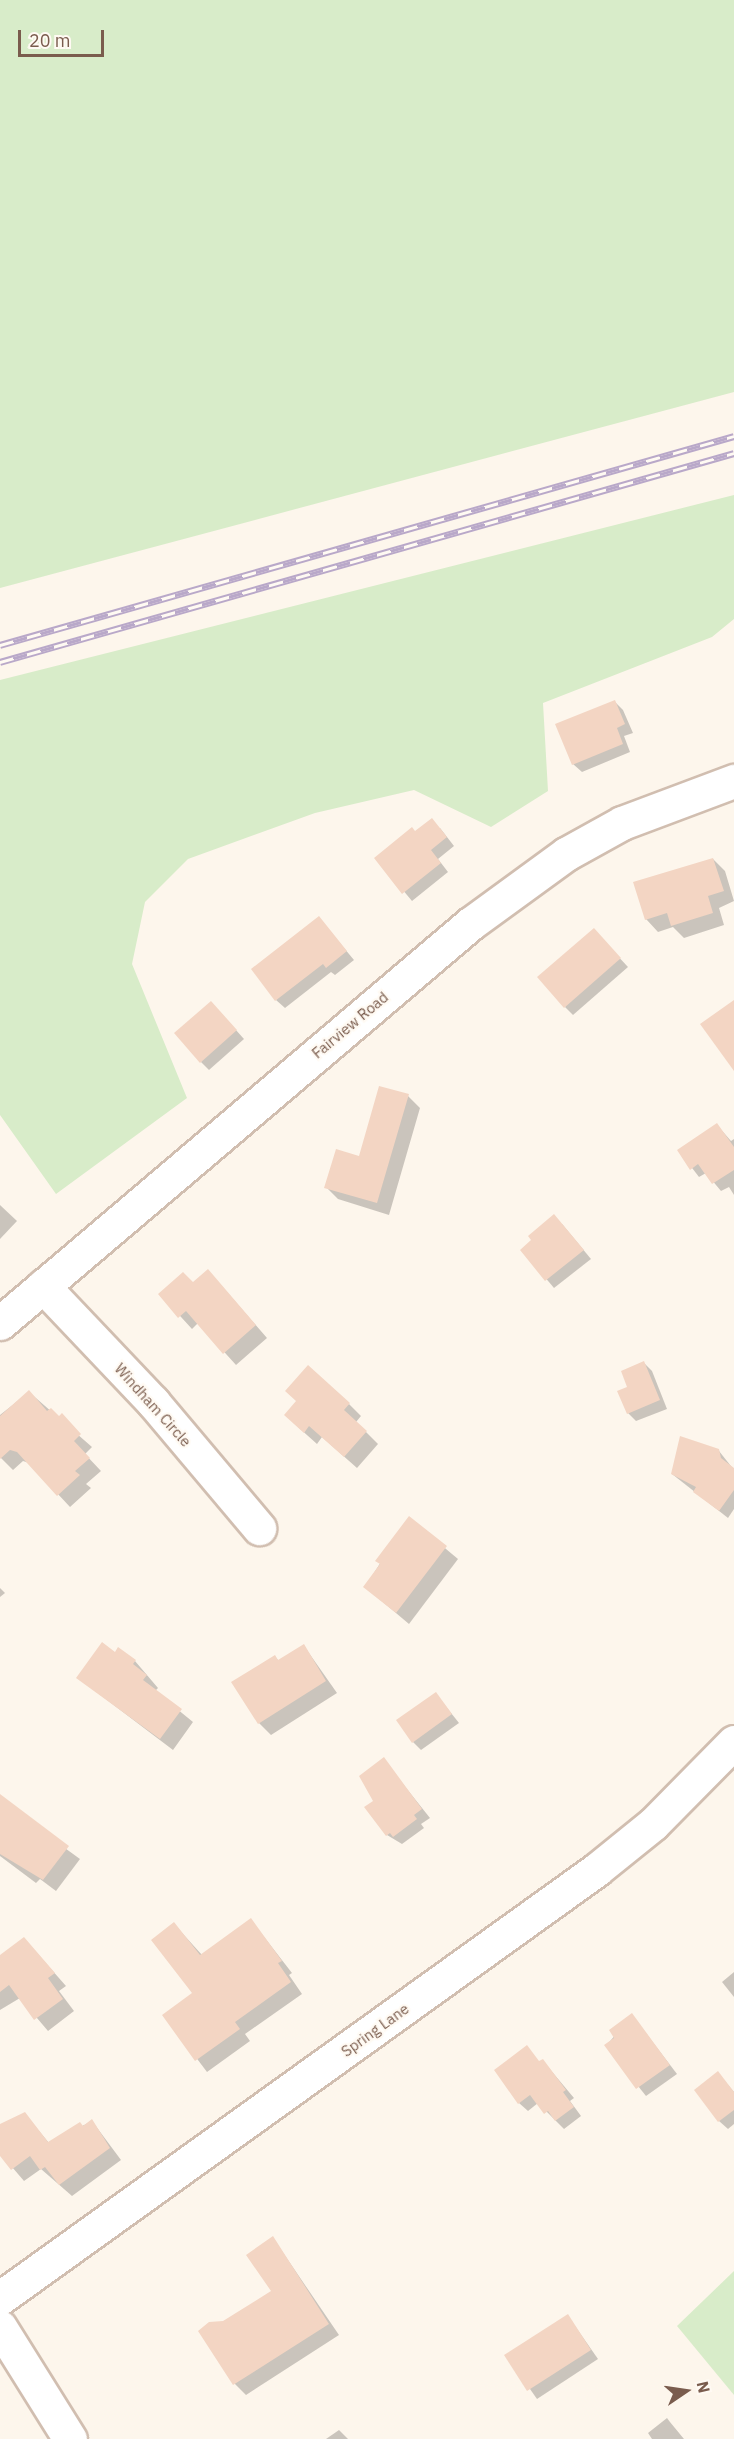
<!DOCTYPE html>
<html>
<head>
<meta charset="utf-8">
<style>
	body { margin:0 }
	#map { position:relative; width:734px; height:2439px; overflow:hidden; background:#fdf6ec; font-family:"IBM Plex Sans",sans-serif }
	div>[style] { position:absolute }
	.green>* { inset:0; background:#d8ecc9 }
	.shadow>* { inset:0; background:#0003 }
	.building>* { inset:0; background:#f3d5c3 }
	.roads { filter:drop-shadow(2px 0 #d1beb0) drop-shadow(-2px 0 #d1beb0) drop-shadow(0 2px #d1beb0) drop-shadow(0 -2px #d1beb0) }
	.minor>* { height:33px; margin:-16.5px; padding:0 16.5px; transform-origin:16.5px; border-radius:16.5px; background:#fff }
	.rail>* { height:7px; margin-top:-3.5px; transform-origin:0; background:repeating-linear-gradient(90deg,#fffaf3 0 14px,#b9a8c9 0 28px); box-sizing:border-box; border-block:2px solid #b9a8c9 }
	span { translate:-50% -50%; white-space:nowrap; text-align:center; line-height:1.15; -webkit-text-stroke:4.5px #fffaf3; paint-order:stroke }
	.street-label { font-size:15px; color:#7a5c4d }
	.north { position:absolute; left:656px; top:2361px; width:60px; height:60px; -webkit-text-stroke:4px #fffaf3; paint-order:stroke; rotate:77deg; font-size:16px; font-weight:700; line-height:24px; text-align:center; color:#7a5c4d }
	.north::after { content:''; display:block; margin:auto; width:21px; height:27px; background:#7a5c4d; clip-path:polygon(50% 0,100% 100%,50% 72%,0 100%) }
	.scale { position:absolute; left:18px; top:30px; width:86px; height:27px; box-sizing:border-box; border:3px solid #7a5c4d; border-top:0; padding-left:8px; font-size:18px; line-height:21px; white-space:nowrap; color:#7a5c4d; -webkit-text-stroke:4px #fffaf3; paint-order:stroke }
</style>
</head>
<body>
<div id="map">
	<div class="green">
		<div style="clip-path:polygon(0 0,734px 0,734px 392px,0 588px)"></div>
		<div style="clip-path:polygon(734px 495px,734px 619px,712px 637px,543px 703px,548px 791px,491px 827px,414px 790px,315px 813px,188px 859px,145px 902px,132px 964px,187px 1098px,56px 1194px,0 1115px,0 680px)"></div>
		<div style="clip-path:polygon(734px 2271px,734px 2395px,677px 2326px)"></div>
	</div>
	<div class="shadow">
		<div style="clip-path:polygon(615px 702px,623px 710px,633px 733px,624px 736px,630px 752px,582px 772px,573px 764px)"></div>
		<div style="clip-path:polygon(440px 828px,454px 846px,438px 859px,448px 872px,412px 901px,376px 858px,415px 833px)"></div>
		<div style="clip-path:polygon(713px 859px,725px 871px,734px 901px,719px 908px,724px 925px,684px 938px,673px 927px,658px 932px,646px 919px)"></div>
		<div style="clip-path:polygon(319px 918px,354px 960px,335px 975px,331px 972px,285px 1008px,276px 1000px)"></div>
		<div style="clip-path:polygon(602px 939px,628px 967px,573px 1015px,565px 1007px)"></div>
		<div style="clip-path:polygon(219px 1011px,244px 1039px,209px 1070px,201px 1062px)"></div>
		<div style="clip-path:polygon(408px 1096px,420px 1108px,389px 1215px,338px 1199px,326px 1187px,360px 1157px)"></div>
		<div style="clip-path:polygon(717px 1125px,731px 1141px,734px 1139px,734px 1195px,729px 1187px,721px 1191px,706px 1173px,699px 1177px,679px 1151px)"></div>
		<div style="clip-path:polygon(0 1205px,17px 1221px,0 1239px)"></div>
		<div style="clip-path:polygon(562px 1224px,591px 1259px,554px 1288px,522px 1250px)"></div>
		<div style="clip-path:polygon(219px 1283px,267px 1338px,236px 1365px,198px 1323px,192px 1329px,160px 1294px,193px 1284px)"></div>
		<div style="clip-path:polygon(644px 1363px,652px 1371px,667px 1409px,636px 1421px,628px 1413px)"></div>
		<div style="clip-path:polygon(29px 1392px,92px 1447px,85px 1454px,101px 1471px,86px 1484px,91px 1488px,70px 1507px,29px 1463px,23px 1461px,13px 1470px,0 1457px,0 1415px)"></div>
		<div style="clip-path:polygon(349px 1404px,361px 1416px,356px 1422px,378px 1444px,357px 1468px,322px 1437px,317px 1444px,298px 1427px)"></div>
		<div style="clip-path:polygon(719px 1451px,734px 1470px,734px 1509px,728px 1518px,672px 1474px)"></div>
		<div style="clip-path:polygon(409px 1518px,458px 1559px,409px 1624px,365px 1587px)"></div>
		<div style="clip-path:polygon(0 1588px,5px 1593px,0 1597px)"></div>
		<div style="clip-path:polygon(304px 1646px,337px 1693px,271px 1735px,259px 1723px,274px 1656px,279px 1661px)"></div>
		<div style="clip-path:polygon(116px 1654px,135px 1661px,158px 1688px,155px 1691px,193px 1722px,173px 1750px,78px 1678px)"></div>
		<div style="clip-path:polygon(436px 1694px,459px 1723px,421px 1750px,413px 1742px)"></div>
		<div style="clip-path:polygon(383px 1759px,430px 1818px,421px 1824px,424px 1828px,402px 1844px,387px 1835px,375px 1801px)"></div>
		<div style="clip-path:polygon(0 1801px,80px 1859px,56px 1891px,40px 1879px,36px 1883px,0 1856px)"></div>
		<div style="clip-path:polygon(251px 1920px,292px 1973px,289px 1975px,302px 1994px,245px 2034px,250px 2041px,207px 2072px,164px 2015px,195px 1993px,174px 1924px,202px 1955px)"></div>
		<div style="clip-path:polygon(36px 1952px,66px 1986px,59px 1991px,74px 2011px,48px 2031px,20px 1998px,0 2010px,0 1956px)"></div>
		<div style="clip-path:polygon(734px 1972px,734px 1997px,722px 1982px)"></div>
		<div style="clip-path:polygon(632px 2015px,677px 2074px,646px 2096px,606px 2046px)"></div>
		<div style="clip-path:polygon(543px 2061px,574px 2098px,570px 2101px,581px 2116px,564px 2129px,538px 2103px,528px 2111px,519px 2103px)"></div>
		<div style="clip-path:polygon(718px 2073px,734px 2092px,734px 2124px,728px 2129px,719px 2121px)"></div>
		<div style="clip-path:polygon(25px 2114px,49px 2143px,92px 2121px,121px 2160px,72px 2196px,41px 2169px,24px 2181px,0 2153px,0 2126px)"></div>
		<div style="clip-path:polygon(273px 2238px,339px 2335px,246px 2395px,235px 2384px,223px 2323px,273px 2291px)"></div>
		<div style="clip-path:polygon(568px 2316px,598px 2359px,537px 2399px,506px 2355px)"></div>
		<div style="clip-path:polygon(667px 2418px,670px 2422px,684px 2439px,652px 2439px,648px 2433px)"></div>
		<div style="clip-path:polygon(339px 2430px,348px 2439px,326px 2439px)"></div>
	</div>
	<div class="building">
		<div style="clip-path:polygon(615px 700px,625px 724px,617px 728px,623px 744px,572px 765px,555px 724px)"></div>
		<div style="clip-path:polygon(432px 818px,447px 837px,431px 850px,441px 863px,402px 894px,374px 858px,412px 827px,415px 831px)"></div>
		<div style="clip-path:polygon(713px 858px,724px 891px,708px 896px,713px 913px,671px 926px,667px 913px,645px 920px,633px 882px)"></div>
		<div style="clip-path:polygon(319px 916px,347px 951px,326px 968px,323px 964px,275px 1001px,251px 969px)"></div>
		<div style="clip-path:polygon(594px 928px,621px 958px,564px 1008px,537px 977px)"></div>
		<div style="clip-path:polygon(734px 1000px,734px 1071px,700px 1024px)"></div>
		<div style="clip-path:polygon(211px 1001px,237px 1030px,200px 1063px,174px 1033px)"></div>
		<div style="clip-path:polygon(379px 1086px,409px 1094px,377px 1203px,324px 1188px,336px 1149px,359px 1156px)"></div>
		<div style="clip-path:polygon(717px 1123px,734px 1147px,734px 1170px,712px 1184px,698px 1164px,690px 1170px,677px 1150px)"></div>
		<div style="clip-path:polygon(554px 1214px,584px 1250px,545px 1281px,520px 1250px,531px 1240px,528px 1236px)"></div>
		<div style="clip-path:polygon(208px 1269px,256px 1325px,223px 1354px,186px 1311px,178px 1318px,158px 1294px,183px 1272px,193px 1282px)"></div>
		<div style="clip-path:polygon(644px 1361px,660px 1400px,627px 1414px,617px 1391px,627px 1387px,621px 1371px)"></div>
		<div style="clip-path:polygon(308px 1365px,350px 1403px,344px 1410px,367px 1431px,344px 1457px,309px 1426px,304px 1433px,284px 1415px,296px 1401px,285px 1391px)"></div>
		<div style="clip-path:polygon(29px 1390px,47px 1411px,51px 1408px,59px 1416px,62px 1413px,81px 1434px,74px 1441px,90px 1458px,75px 1471px,80px 1475px,57px 1496px,17px 1452px,10px 1450px,0 1459px,0 1416px)"></div>
		<div style="clip-path:polygon(680px 1436px,719px 1449px,721px 1458px,734px 1468px,734px 1490px,719px 1511px,693px 1492px,696px 1487px,671px 1474px)"></div>
		<div style="clip-path:polygon(409px 1516px,447px 1546px,396px 1613px,363px 1587px,380px 1564px,375px 1561px)"></div>
		<div style="clip-path:polygon(102px 1642px,115px 1652px,118px 1647px,136px 1660px,133px 1664px,147px 1675px,143px 1680px,182px 1709px,160px 1739px,76px 1678px)"></div>
		<div style="clip-path:polygon(304px 1644px,326px 1681px,258px 1724px,231px 1682px,275px 1655px,278px 1660px)"></div>
		<div style="clip-path:polygon(436px 1692px,452px 1714px,412px 1743px,396px 1720px)"></div>
		<div style="clip-path:polygon(384px 1757px,422px 1809px,414px 1815px,417px 1819px,393px 1837px,390px 1833px,386px 1836px,364px 1807px,373px 1801px,359px 1776px)"></div>
		<div style="clip-path:polygon(0 1794px,69px 1846px,43px 1880px,0 1854px)"></div>
		<div style="clip-path:polygon(251px 1918px,282px 1961px,278px 1963px,291px 1982px,235px 2022px,240px 2029px,195px 2061px,162px 2015px,192px 1993px,151px 1940px,174px 1922px,200px 1955px)"></div>
		<div style="clip-path:polygon(24px 1937px,55px 1973px,48px 1978px,63px 1999px,34px 2020px,9px 1985px,0 1992px,0 1955px)"></div>
		<div style="clip-path:polygon(632px 2013px,670px 2065px,636px 2089px,604px 2045px,614px 2038px,609px 2030px)"></div>
		<div style="clip-path:polygon(527px 2045px,539px 2061px,543px 2059px,566px 2090px,563px 2092px,574px 2107px,555px 2121px,548px 2111px,544px 2114px,530px 2095px,518px 2104px,494px 2070px)"></div>
		<div style="clip-path:polygon(718px 2071px,734px 2092px,734px 2110px,718px 2122px,694px 2090px)"></div>
		<div style="clip-path:polygon(25px 2112px,48px 2142px,80px 2122px,83px 2126px,92px 2119px,110px 2148px,59px 2185px,45px 2167px,40px 2170px,30px 2156px,11px 2170px,0 2156px,0 2124px)"></div>
		<div style="clip-path:polygon(273px 2236px,329px 2324px,233px 2385px,198px 2331px,209px 2322px,223px 2321px,271px 2291px,246px 2255px)"></div>
		<div style="clip-path:polygon(568px 2314px,591px 2350px,527px 2391px,504px 2355px)"></div>
	</div>
	<div class="roads">
		<div class="minor">
			<div style="left:43px;top:1286px;width:160px;rotate:46.5deg"></div>
			<div style="left:153px;top:1402px;width:165px;rotate:49.9deg"></div>
			<div style="left:0;top:1323px;width:617px;rotate:-40.33deg"></div>
			<div style="left:470px;top:924px;width:119px;rotate:-36.1deg"></div>
			<div style="left:566px;top:854px;width:64px;rotate:-29deg"></div>
			<div style="left:622px;top:823px;width:120px;rotate:-20.6deg"></div>
			<div style="left:0;top:2298px;width:734px;rotate:-35.68deg"></div>
			<div style="left:596px;top:1870px;width:73px;rotate:-38.9deg"></div>
			<div style="left:653px;top:1824px;width:115px;rotate:-45.4deg"></div>
			<div style="left:0;top:2327px;width:132px;rotate:58deg"></div>
		</div>
	</div>
	<div class="rail">
		<div style="left:0;top:645px;width:763px;rotate:-15.89deg"></div>
		<div style="left:0;top:662px;width:763px;rotate:-15.89deg"></div>
	</div>
	<div class="street-label">
		<span style="left:350px;top:1025px;rotate:-40deg">Fairview Road</span>
		<span style="left:153px;top:1405px;rotate:48deg">Windham Circle</span>
		<span style="left:375px;top:2030px;rotate:-36deg">Spring Lane</span>
	</div>
	<div class="north">N</div>
	<div class="scale">20 m</div>
</div>
</body>
</html>
